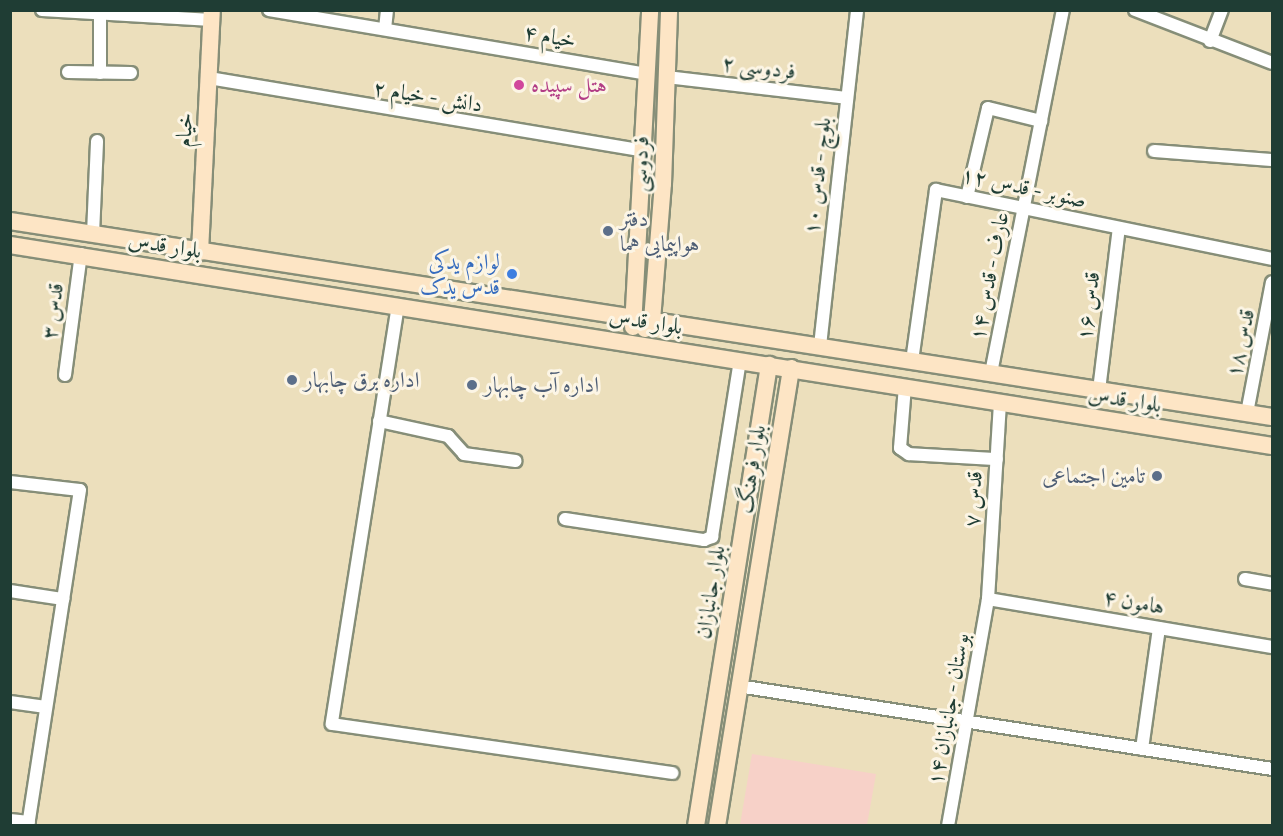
<!DOCTYPE html>
<html>
<head>
<meta charset="utf-8">
<style>
	body { margin:0 }
	#map { position:relative; width:1283px; height:836px; overflow:hidden; background:#ecdfbc; font-family:"Gentium Book Plus",Amiri,serif }
	div>[style] { position:absolute }
	.built>* { inset:0; background:#f7d1c8 }
	.roads { filter:drop-shadow(2px 0 #868e78) drop-shadow(-2px 0 #868e78) drop-shadow(0 2px #868e78) drop-shadow(0 -2px #868e78) }
	.street>* { height:12px; margin:-6px; padding:0 6px; transform-origin:6px; border-radius:6px; background:#fff }
	.secondary>* { height:16px; margin:-8px; padding:0 8px; transform-origin:8px; border-radius:8px; background:#fde5c5 }
	.dots>* { width:16px; height:16px; translate:-50% -50%; box-sizing:border-box; border:3px solid #fcf5e5; border-radius:50% }
	span { translate:-50% -50%; white-space:nowrap; text-align:center; line-height:1.15; -webkit-text-stroke:6px #fcf5e5; paint-order:stroke }
	.street-label { font-size:22px; color:#1f3d34 }
	.hotel-label { font-size:22px; color:#b23c85 }
	.left { translate:0 -50%; text-align:left }
	.service-label { font-size:22px; color:#4e5e75 }
	.right { translate:-100% -50%; text-align:right }
	.shop-label { font-size:22px; color:#366cbe }
	.frame { position:absolute; inset:0; border:12px solid #1f3d34; pointer-events:none }
</style>
</head>
<body>
<div id="map">
	<div class="built">
		<div style="clip-path:polygon(752px 754px,876px 774px,867px 825px,740px 825px)"></div>
	</div>
	<div class="roads">
		<div class="street">
			<div style="left:42px;top:10px;width:170px;rotate:3.4deg"></div>
			<div style="left:269px;top:10px;width:383px;rotate:9.6deg"></div>
			<div style="left:1135px;top:10px;width:147px;rotate:21.1deg"></div>
			<div style="left:385px;top:29px;width:19px;rotate:-84deg"></div>
			<div style="left:1210px;top:41px;width:33px;rotate:-69deg"></div>
			<div style="left:68px;top:72px;width:63px;rotate:0.9deg"></div>
			<div style="left:100px;top:73px;width:59px;rotate:-90deg"></div>
			<div style="left:666px;top:77px;width:182px;rotate:6.6deg"></div>
			<div style="left:209px;top:78px;width:440px;rotate:9.5deg"></div>
			<div style="left:1154px;top:151px;width:118px;rotate:4.4deg"></div>
			<div style="left:967px;top:197px;width:91px;rotate:-76.7deg"></div>
			<div style="left:988px;top:108px;width:55px;rotate:13.8deg"></div>
			<div style="left:93px;top:234px;width:93px;rotate:-87.5deg"></div>
			<div style="left:398px;top:305px;width:424px;rotate:99deg"></div>
			<div style="left:332px;top:724px;width:344px;rotate:8.2deg"></div>
			<div style="left:820px;top:346px;width:338px;rotate:-83.7deg"></div>
			<div style="left:912px;top:361px;width:173px;rotate:-82deg"></div>
			<div style="left:936px;top:190px;width:343px;rotate:11.6deg"></div>
			<div style="left:991px;top:373px;width:370px;rotate:-78.8deg"></div>
			<div style="left:65px;top:375px;width:122px;rotate:-82.5deg"></div>
			<div style="left:905px;top:386px;width:62px;rotate:94.6deg"></div>
			<div style="left:900px;top:448px;width:11px;rotate:34deg"></div>
			<div style="left:909px;top:454px;width:88px;rotate:3.3deg"></div>
			<div style="left:1099px;top:390px;width:163px;rotate:-83deg"></div>
			<div style="left:1247px;top:413px;width:133px;rotate:-79.2deg"></div>
			<div style="left:379px;top:421px;width:71px;rotate:12.3deg"></div>
			<div style="left:448px;top:436px;width:24px;rotate:48deg"></div>
			<div style="left:464px;top:454px;width:52px;rotate:7.7deg"></div>
			<div style="left:10px;top:482px;width:70px;rotate:6.5deg"></div>
			<div style="left:80px;top:490px;width:340px;rotate:98.8deg"></div>
			<div style="left:565px;top:519px;width:141px;rotate:8.6deg"></div>
			<div style="left:704px;top:540px;width:9px;rotate:-21deg"></div>
			<div style="left:712px;top:537px;width:179px;rotate:-81deg"></div>
			<div style="left:1245px;top:579px;width:27px;rotate:10deg"></div>
			<div style="left:10px;top:591px;width:54px;rotate:8.6deg"></div>
			<div style="left:988px;top:599px;width:288px;rotate:9.6deg"></div>
			<div style="left:738px;top:686px;width:540px;rotate:8.83deg"></div>
			<div style="left:10px;top:702px;width:36px;rotate:8deg"></div>
			<div style="left:1142px;top:749px;width:122px;rotate:-82deg"></div>
			<div style="left:10px;top:820px;width:19px;rotate:6deg"></div>
			<div style="left:948px;top:826px;width:230px;rotate:-80deg"></div>
			<div style="left:988px;top:599px;width:197px;rotate:-86.5deg"></div>
		</div>
		<div class="secondary">
			<div style="left:10px;top:221px;width:1277px;rotate:8.83deg"></div>
			<div style="left:10px;top:245px;width:1278px;rotate:9.05deg"></div>
			<div style="left:200px;top:252px;width:242px;rotate:-87.2deg"></div>
			<div style="left:633px;top:327px;width:317px;rotate:-86.9deg"></div>
			<div style="left:645px;top:329px;width:11px;rotate:-52deg"></div>
			<div style="left:652px;top:320px;width:136px;rotate:-85.4deg"></div>
			<div style="left:663px;top:184px;width:174px;rotate:-88deg"></div>
			<div style="left:696px;top:826px;width:467px;rotate:-81deg"></div>
			<div style="left:717px;top:826px;width:464px;rotate:-80.8deg"></div>
		</div>
	</div>
	<div class="dots">
		<div style="left:519px;top:85px;background:#d1479c"></div>
		<div style="left:608px;top:231px;background:#5c6f8a"></div>
		<div style="left:512px;top:274px;background:#3f7fe0"></div>
		<div style="left:292px;top:380px;background:#5c6f8a"></div>
		<div style="left:472px;top:385px;background:#5c6f8a"></div>
		<div style="left:1157px;top:476px;background:#5c6f8a"></div>
	</div>
	<div class="street-label">
		<span style="left:550px;top:36px;rotate:10deg">خیام ۴</span>
		<span style="left:759px;top:67px;rotate:7deg">فردوسی ۲</span>
		<span style="left:428px;top:96px;rotate:9deg">دانش - خیام ۲</span>
		<span style="left:184px;top:130px;rotate:-87deg">خیام</span>
		<span style="left:640px;top:164px;rotate:-88deg">فردوسی</span>
		<span style="left:817px;top:176px;rotate:-84deg">بلوچ - قدس ۱۰</span>
		<span style="left:1024px;top:187px;rotate:12deg">صنوبر - قدس ۱۲</span>
		<span style="left:165px;top:245px;rotate:9deg">بلوار قدس</span>
		<span style="left:989px;top:276px;rotate:-79deg">عارف - قدس ۱۴</span>
		<span style="left:1088px;top:306px;rotate:-83deg">قدس ۱۶</span>
		<span style="left:52px;top:311px;rotate:-82deg">قدس ۳</span>
		<span style="left:646px;top:321px;rotate:9deg">بلوار قدس</span>
		<span style="left:1240px;top:343px;rotate:-78deg">قدس ۱۸</span>
		<span style="left:1125px;top:399px;rotate:9deg">بلوار قدس</span>
		<span style="left:751px;top:469px;rotate:-81deg">بلوار فرهنگ</span>
		<span style="left:973px;top:499px;rotate:-87deg">قدس ۷</span>
		<span style="left:710px;top:592px;rotate:-81deg">بلوار جانبازان</span>
		<span style="left:1134px;top:602px;rotate:9deg">هامون ۴</span>
		<span style="left:948px;top:709px;rotate:-80deg">بوستان - جانبازان ۱۴</span>
	</div>
	<div class="hotel-label">
		<span class="left" style="left:531px;top:85px">هتل سپیده</span>
	</div>
	<div class="service-label">
		<span class="left" style="left:620px;top:231px">دفتر<br>هواپیمایی هما</span>
		<span class="left" style="left:304px;top:380px">اداره برق چابهار</span>
		<span class="left" style="left:484px;top:385px">اداره آب چابهار</span>
		<span class="right" style="left:1145px;top:476px">تامین اجتماعی</span>
	</div>
	<div class="shop-label">
		<span class="right" style="left:500px;top:274px">لوازم یدکی<br>قدس یدک</span>
	</div>
	<div class="frame"></div>
</div>
</body>
</html>
